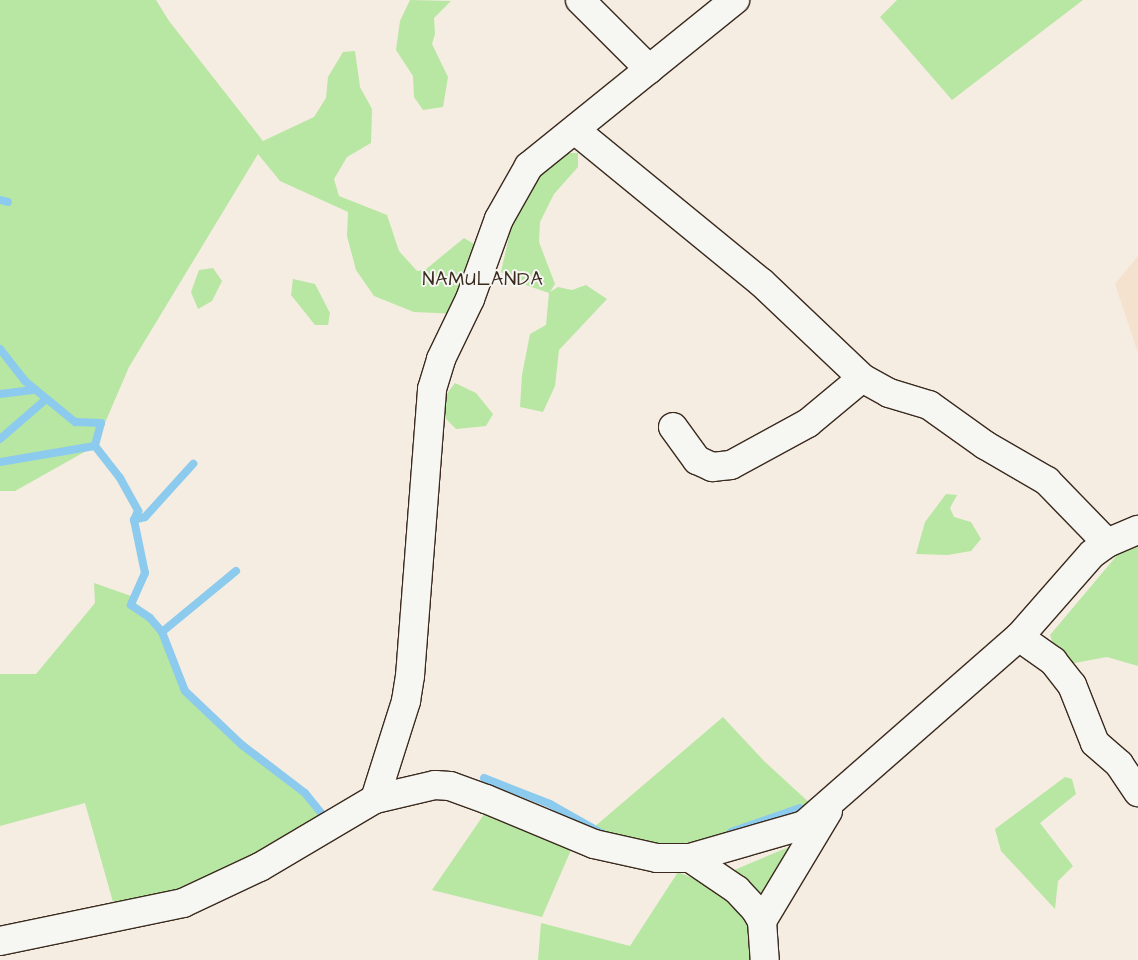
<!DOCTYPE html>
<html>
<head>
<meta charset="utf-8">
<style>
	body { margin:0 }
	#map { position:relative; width:1138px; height:960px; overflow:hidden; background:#f5ede2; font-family:"Architects Daughter",sans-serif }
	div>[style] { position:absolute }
	.built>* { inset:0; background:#f4e2ce }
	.green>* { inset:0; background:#b8e6a3 }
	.stream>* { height:8px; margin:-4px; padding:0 4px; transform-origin:4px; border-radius:4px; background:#8ccbed }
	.roads { filter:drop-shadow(1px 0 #3b2a1e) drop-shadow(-1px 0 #3b2a1e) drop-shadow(0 1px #3b2a1e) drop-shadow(0 -1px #3b2a1e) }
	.minor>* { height:28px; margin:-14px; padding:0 14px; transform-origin:14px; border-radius:14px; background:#f6f6f2 }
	span { translate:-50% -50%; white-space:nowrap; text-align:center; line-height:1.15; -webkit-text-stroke:4px #f6f6f2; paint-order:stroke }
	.quarter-label { font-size:19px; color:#3b2a1e; letter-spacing:1px }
</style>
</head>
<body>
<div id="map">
	<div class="built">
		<div style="clip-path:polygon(1138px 256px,1138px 353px,1115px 284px)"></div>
	</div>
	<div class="green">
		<div style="clip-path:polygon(0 0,156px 0,169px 21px,263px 141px,314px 117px,326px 98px,328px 77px,343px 52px,355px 51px,360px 87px,372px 109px,371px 143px,347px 157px,334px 179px,339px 196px,387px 215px,399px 251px,417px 271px,425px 270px,464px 238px,479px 247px,459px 314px,414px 312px,374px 296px,356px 270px,347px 236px,348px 212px,280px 181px,258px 154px,129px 367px,95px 446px,15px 491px,0 491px)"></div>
		<div style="clip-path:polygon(410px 0,451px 1px,434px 18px,435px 34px,432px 44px,448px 77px,443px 107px,423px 110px,414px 97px,413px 76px,396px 50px,400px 21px)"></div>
		<div style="clip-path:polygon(897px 0,1083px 0,952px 100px,880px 17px)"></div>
		<div style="clip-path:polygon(550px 153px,578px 153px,578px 167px,554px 194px,540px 222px,539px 242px,555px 284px,550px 292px,558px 287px,572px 290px,586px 285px,607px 299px,559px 350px,555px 386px,543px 412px,520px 407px,522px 375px,530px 334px,546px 325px,549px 293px,520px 283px,501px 272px,512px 223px)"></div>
		<div style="clip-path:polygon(213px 268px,222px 281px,212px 301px,198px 309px,191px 292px,199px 270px)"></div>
		<div style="clip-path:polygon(293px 279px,315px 284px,330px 313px,328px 325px,315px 325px,291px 295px)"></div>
		<div style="clip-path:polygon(455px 383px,476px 393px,493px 414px,486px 426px,456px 429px,440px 413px,443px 399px)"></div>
		<div style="clip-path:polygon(946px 494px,957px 495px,950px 508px,954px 517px,971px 522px,981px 539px,971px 551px,948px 555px,916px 554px,925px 522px)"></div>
		<div style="clip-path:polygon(1138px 544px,1138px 666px,1107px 657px,1069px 664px,1057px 655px,1050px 635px,1119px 553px)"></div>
		<div style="clip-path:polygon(94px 583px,134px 597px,131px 605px,150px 618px,162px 632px,185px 691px,242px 745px,305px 793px,328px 823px,181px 892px,113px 902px,85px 803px,0 826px,0 674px,36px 674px,95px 603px)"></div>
		<div style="clip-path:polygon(723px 717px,764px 761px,813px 806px,722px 836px,662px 847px,609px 837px,593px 828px)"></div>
		<div style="clip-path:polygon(1065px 777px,1072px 779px,1076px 794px,1040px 823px,1073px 866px,1058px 881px,1055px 909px,1001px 851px,995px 829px)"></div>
		<div style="clip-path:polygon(487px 810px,574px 843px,542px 917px,432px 890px)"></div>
		<div style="clip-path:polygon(803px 841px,759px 902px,727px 873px)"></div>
		<div style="clip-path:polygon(678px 872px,725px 892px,753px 926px,757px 960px,538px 960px,541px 923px,630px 946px)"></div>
	</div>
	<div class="stream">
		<div style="left:0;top:200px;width:8px;rotate:14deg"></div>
		<div style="left:0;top:349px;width:41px;rotate:52deg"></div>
		<div style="left:25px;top:381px;width:65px;rotate:39.4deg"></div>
		<div style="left:75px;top:422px;width:26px;rotate:2deg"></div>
		<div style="left:101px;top:423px;width:24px;rotate:105deg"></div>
		<div style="left:95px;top:446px;width:41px;rotate:52deg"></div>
		<div style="left:120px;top:478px;width:38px;rotate:61deg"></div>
		<div style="left:138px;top:511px;width:10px;rotate:114deg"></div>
		<div style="left:134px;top:520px;width:54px;rotate:78.3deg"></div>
		<div style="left:145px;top:573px;width:35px;rotate:114deg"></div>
		<div style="left:131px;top:605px;width:23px;rotate:34deg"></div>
		<div style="left:150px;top:618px;width:18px;rotate:49deg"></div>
		<div style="left:162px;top:632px;width:63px;rotate:68.7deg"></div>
		<div style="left:185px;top:691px;width:79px;rotate:43.5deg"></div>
		<div style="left:242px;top:745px;width:79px;rotate:37.3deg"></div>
		<div style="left:305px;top:793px;width:26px;rotate:51deg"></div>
		<div style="left:0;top:394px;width:35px;rotate:-7deg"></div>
		<div style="left:0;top:439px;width:60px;rotate:-40.9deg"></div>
		<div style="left:0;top:462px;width:96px;rotate:-9.6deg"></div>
		<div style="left:134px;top:520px;width:11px;rotate:-15deg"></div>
		<div style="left:145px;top:517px;width:72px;rotate:-47.8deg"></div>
		<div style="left:162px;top:632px;width:96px;rotate:-39.5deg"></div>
		<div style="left:484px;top:778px;width:71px;rotate:21.5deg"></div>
		<div style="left:550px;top:804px;width:63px;rotate:29.4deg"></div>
		<div style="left:731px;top:832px;width:73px;rotate:-19.2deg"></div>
	</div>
	<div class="roads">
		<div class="minor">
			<div style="left:580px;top:0;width:98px;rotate:45deg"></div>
			<div style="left:575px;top:130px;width:240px;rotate:39.3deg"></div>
			<div style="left:761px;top:282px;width:139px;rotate:43.5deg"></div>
			<div style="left:862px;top:378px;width:31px;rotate:29deg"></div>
			<div style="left:889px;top:393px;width:42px;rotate:16.7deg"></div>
			<div style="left:929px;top:405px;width:69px;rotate:35.5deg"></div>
			<div style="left:985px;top:445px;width:72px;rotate:30.1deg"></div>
			<div style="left:1047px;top:481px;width:86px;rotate:45.9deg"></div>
			<div style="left:673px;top:427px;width:41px;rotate:54deg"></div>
			<div style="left:697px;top:460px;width:17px;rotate:25deg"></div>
			<div style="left:712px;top:467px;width:19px;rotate:-6deg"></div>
			<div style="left:731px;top:465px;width:88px;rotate:-28.6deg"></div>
			<div style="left:808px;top:423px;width:70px;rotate:-39.8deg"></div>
			<div style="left:1019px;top:637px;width:42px;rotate:35.2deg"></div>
			<div style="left:1053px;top:661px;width:31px;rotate:52deg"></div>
			<div style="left:1072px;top:685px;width:62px;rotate:68.4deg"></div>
			<div style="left:1095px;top:743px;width:32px;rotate:41deg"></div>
			<div style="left:1119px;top:764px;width:34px;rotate:56deg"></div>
			<div style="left:375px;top:799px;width:103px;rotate:-72.4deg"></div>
			<div style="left:406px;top:701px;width:25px;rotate:-81deg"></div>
			<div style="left:410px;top:676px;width:288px;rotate:-85.6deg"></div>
			<div style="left:432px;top:389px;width:31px;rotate:-73deg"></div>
			<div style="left:441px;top:359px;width:67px;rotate:-64.2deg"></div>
			<div style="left:470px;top:299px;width:85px;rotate:-70.1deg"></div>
			<div style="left:499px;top:219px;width:61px;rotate:-60.5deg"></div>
			<div style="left:529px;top:166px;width:265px;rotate:-38.9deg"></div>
			<div style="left:690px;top:858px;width:57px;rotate:34.2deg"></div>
			<div style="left:737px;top:890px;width:26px;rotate:47deg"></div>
			<div style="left:755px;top:909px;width:14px;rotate:60deg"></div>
			<div style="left:762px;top:921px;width:39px;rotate:86deg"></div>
			<div style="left:762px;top:921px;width:128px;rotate:-59deg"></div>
			<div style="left:0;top:941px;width:187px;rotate:-11.7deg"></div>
			<div style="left:183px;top:903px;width:85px;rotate:-25.1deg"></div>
			<div style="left:260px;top:867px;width:134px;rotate:-30.6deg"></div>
			<div style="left:375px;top:799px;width:62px;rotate:-13.1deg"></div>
			<div style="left:435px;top:785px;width:15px;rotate:4deg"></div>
			<div style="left:450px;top:786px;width:38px;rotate:20deg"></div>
			<div style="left:486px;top:799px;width:117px;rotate:22.6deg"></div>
			<div style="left:594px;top:844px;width:65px;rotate:12.5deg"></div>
			<div style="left:657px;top:858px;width:33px"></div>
			<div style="left:690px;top:858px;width:119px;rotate:-16.1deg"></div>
			<div style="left:804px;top:825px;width:286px;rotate:-41.2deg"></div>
			<div style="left:1019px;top:637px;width:111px;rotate:-48.7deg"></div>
			<div style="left:1092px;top:554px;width:19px;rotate:-36deg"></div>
			<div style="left:1107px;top:543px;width:34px;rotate:-23deg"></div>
		</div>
	</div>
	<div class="quarter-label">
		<span style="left:483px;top:280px">NAMULANDA</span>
	</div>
</div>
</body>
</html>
